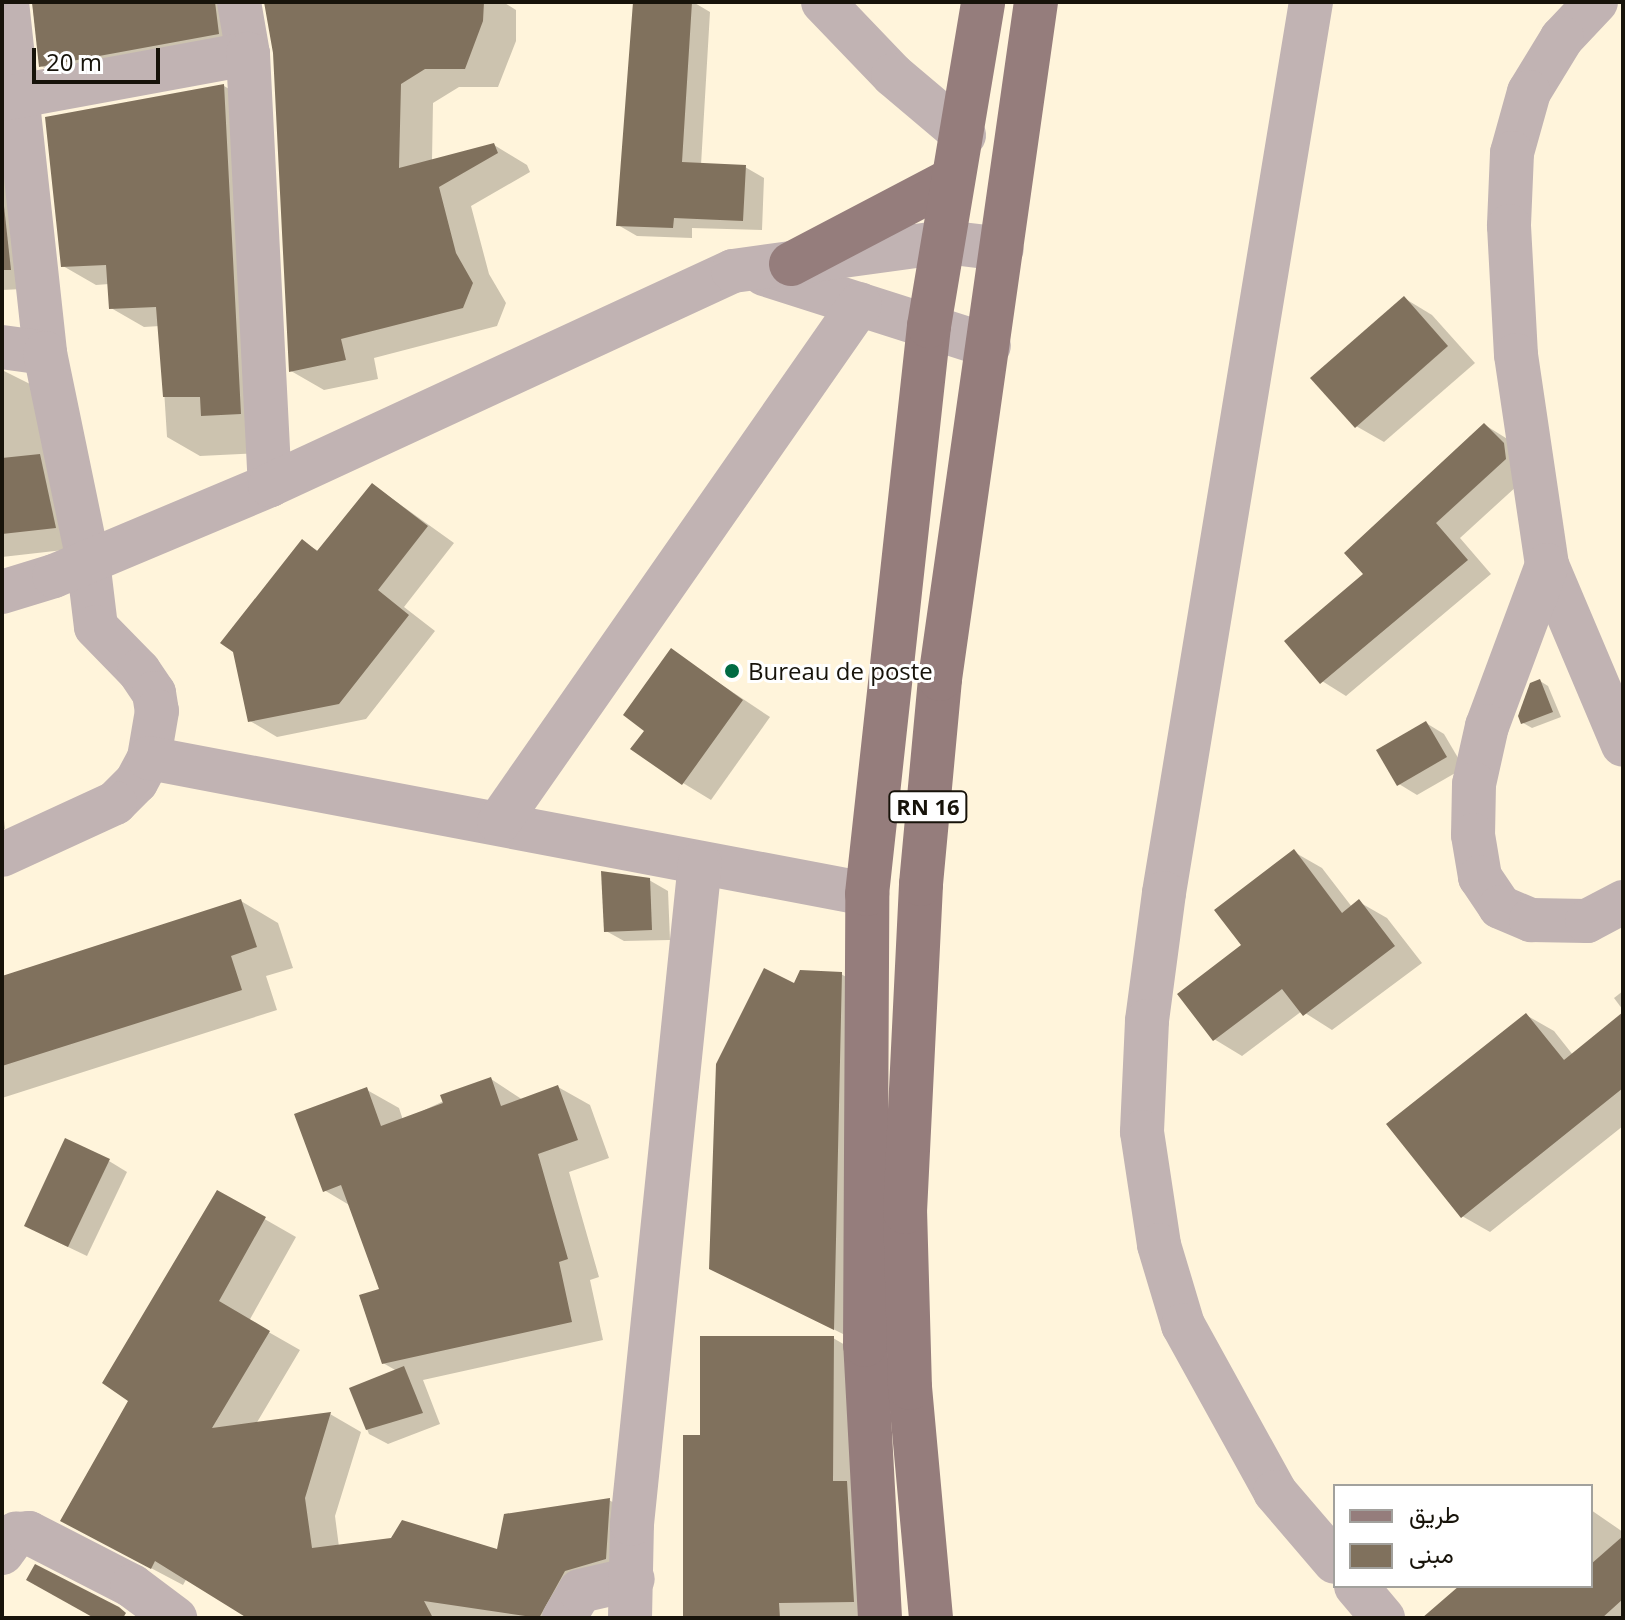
<!DOCTYPE html>
<html>
<head>
<meta charset="utf-8">
<style>
	body { margin:0 }
	#map { position:relative; width:1625px; height:1620px; overflow:hidden; background:#fff4db; font-family:"Open Sans",Vazirmatn,sans-serif }
	div>[style] { position:absolute }
	.shadow>* { inset:0; background:#0003 }
	.building>* { inset:0; background:#80715d }
	.minor>* { height:44px; margin:-22px; padding:0 22px; transform-origin:22px; border-radius:22px; background:#c1b3b3 }
	.major>* { height:44px; margin:-22px; padding:0 22px; transform-origin:22px; border-radius:22px; background:#957d7c }
	.dots>* { width:22px; height:22px; translate:-50% -50%; box-sizing:border-box; border:4px solid #fff; border-radius:50% }
	span { translate:-50% -50%; white-space:nowrap; text-align:center; line-height:1.15; -webkit-text-stroke:6px #fff; paint-order:stroke }
	.shield-label span { padding:2px 6px; background:#fff; border:2px solid; border-radius:6px; -webkit-text-stroke-width:0 }
	.shield-label { font-size:22px; color:#17130a; font-weight:700 }
	.poi-label { font-size:24px; color:#17130a }
	.left { translate:0 -50%; text-align:left }
	.frame { position:absolute; inset:0; border:4px solid #17130a; pointer-events:none }
	.legend { position:absolute; left:1333px; top:1484px; width:260px; height:104px; box-sizing:border-box; background:#fff; border:2px solid #a2a19d; margin:0; padding:10px 14px; list-style:none; font-size:24px; color:#17130a }
	.legend li { display:flex; align-items:center; gap:16px; height:40px }
	.legend b { width:40px; border:2px solid #a2a19d }
	.scale { position:absolute; left:32px; top:48px; width:128px; height:36px; box-sizing:border-box; border:4px solid #17130a; border-top:0; padding-left:10px; font-size:24px; line-height:28px; white-space:nowrap; color:#17130a; -webkit-text-stroke:6px #fff; paint-order:stroke }
</style>
</head>
<body>
<div id="map">
	<div class="shadow">
		<div style="clip-path:polygon(2px 2px,43px 288px,2px 290px)"></div>
		<div style="clip-path:polygon(32px 2px,260px 2px,252px 52px,74px 85px,41px 66px)"></div>
		<div style="clip-path:polygon(266px 2px,503px 2px,516px 10px,516px 41px,498px 87px,459px 87px,433px 103px,432px 161px,494px 145px,527px 165px,530px 172px,471px 206px,489px 274px,506px 303px,497px 326px,374px 358px,378px 379px,324px 390px,291px 371px,275px 50px)"></div>
		<div style="clip-path:polygon(635px 2px,693px 2px,710px 12px,701px 165px,745px 167px,764px 178px,762px 230px,692px 228px,692px 238px,637px 236px,618px 225px)"></div>
		<div style="clip-path:polygon(224px 86px,257px 105px,259px 453px,200px 456px,167px 437px,160px 326px,144px 327px,111px 308px,109px 284px,96px 285px,63px 266px,47px 118px)"></div>
		<div style="clip-path:polygon(1404px 298px,1432px 315px,1475px 363px,1384px 442px,1356px 426px)"></div>
		<div style="clip-path:polygon(2px 356px,2px 370px,58px 398px,90px 547px,2px 557px)"></div>
		<div style="clip-path:polygon(1485px 425px,1509px 440px,1530px 474px,1460px 538px,1491px 574px,1346px 696px,1322px 681px)"></div>
		<div style="clip-path:polygon(373px 485px,454px 543px,404px 607px,435px 631px,366px 719px,277px 737px,250px 721px,303px 542px,320px 552px)"></div>
		<div style="clip-path:polygon(671px 651px,770px 717px,711px 800px,683px 783px,647px 730px)"></div>
		<div style="clip-path:polygon(1540px 681px,1548px 686px,1561px 717px,1532px 728px,1523px 723px)"></div>
		<div style="clip-path:polygon(1426px 723px,1444px 734px,1464px 768px,1417px 795px,1399px 784px)"></div>
		<div style="clip-path:polygon(2px 801px,5px 829px,2px 829px)"></div>
		<div style="clip-path:polygon(1294px 852px,1322px 868px,1352px 907px,1359px 902px,1387px 918px,1422px 963px,1332px 1030px,1302px 1011px,1242px 1056px,1214px 1039px,1244px 945px)"></div>
		<div style="clip-path:polygon(649px 880px,668px 891px,670px 940px,624px 941px,606px 931px)"></div>
		<div style="clip-path:polygon(241px 901px,278px 923px,293px 968px,266px 976px,277px 1010px,2px 1098px,2px 978px)"></div>
		<div style="clip-path:polygon(841px 974px,874px 993px,867px 1346px,711px 1268px,795px 986px)"></div>
		<div style="clip-path:polygon(1623px 991px,1623px 1010px,1614px 998px)"></div>
		<div style="clip-path:polygon(1526px 1015px,1554px 1031px,1573px 1055px,1623px 1015px,1623px 1126px,1490px 1232px,1462px 1216px)"></div>
		<div style="clip-path:polygon(491px 1079px,523px 1100px,558px 1087px,590px 1105px,609px 1158px,569px 1172px,599px 1277px,590px 1280px,603px 1340px,423px 1380px,440px 1424px,388px 1444px,369px 1434px,351px 1389px,397px 1371px,383px 1363px,381px 1290px,351px 1206px,324px 1190px,367px 1090px,399px 1108px,403px 1120px)"></div>
		<div style="clip-path:polygon(109px 1161px,127px 1172px,87px 1256px,45px 1236px)"></div>
		<div style="clip-path:polygon(217px 1192px,296px 1237px,249px 1321px,300px 1350px,256px 1424px,330px 1414px,361px 1432px,335px 1516px,339px 1547px,499px 1552px,609px 1500px,640px 1518px,580px 1618px,251px 1618px,187px 1578px,183px 1585px,94px 1538px,131px 1400px)"></div>
		<div style="clip-path:polygon(833px 1338px,864px 1356px,884px 1618px,687px 1618px,702px 1437px)"></div>
		<div style="clip-path:polygon(1591px 1510px,1623px 1532px,1623px 1618px,1456px 1618px,1462px 1586px,1591px 1586px)"></div>
	</div>
	<div class="building">
		<div style="clip-path:polygon(32px 2px,215px 2px,219px 34px,39px 67px)"></div>
		<div style="clip-path:polygon(264px 2px,484px 2px,483px 21px,465px 69px,425px 69px,401px 84px,399px 168px,494px 143px,498px 153px,439px 187px,456px 253px,473px 283px,463px 308px,341px 339px,346px 360px,289px 372px,273px 53px)"></div>
		<div style="clip-path:polygon(633px 2px,692px 2px,682px 162px,746px 165px,743px 221px,674px 218px,673px 228px,616px 226px)"></div>
		<div style="clip-path:polygon(224px 84px,241px 414px,201px 416px,200px 397px,163px 397px,156px 307px,109px 309px,106px 265px,61px 267px,45px 117px)"></div>
		<div style="clip-path:polygon(2px 188px,11px 270px,2px 270px)"></div>
		<div style="clip-path:polygon(1404px 296px,1448px 346px,1355px 428px,1310px 378px)"></div>
		<div style="clip-path:polygon(1484px 423px,1504px 443px,1506px 459px,1436px 523px,1468px 560px,1320px 684px,1284px 641px,1363px 574px,1344px 553px)"></div>
		<div style="clip-path:polygon(40px 454px,56px 528px,2px 534px,2px 458px)"></div>
		<div style="clip-path:polygon(372px 483px,428px 526px,378px 590px,409px 615px,339px 704px,248px 722px,233px 652px,220px 643px,302px 539px,317px 551px)"></div>
		<div style="clip-path:polygon(671px 648px,743px 700px,682px 785px,630px 749px,644px 731px,623px 715px)"></div>
		<div style="clip-path:polygon(1540px 679px,1553px 712px,1521px 724px,1518px 716px,1530px 683px)"></div>
		<div style="clip-path:polygon(1426px 721px,1447px 757px,1397px 786px,1376px 750px)"></div>
		<div style="clip-path:polygon(1294px 849px,1342px 913px,1359px 899px,1395px 946px,1303px 1016px,1282px 989px,1213px 1041px,1177px 994px,1241px 945px,1214px 910px)"></div>
		<div style="clip-path:polygon(601px 871px,650px 878px,652px 930px,604px 932px)"></div>
		<div style="clip-path:polygon(241px 899px,257px 947px,231px 956px,242px 990px,2px 1066px,2px 976px)"></div>
		<div style="clip-path:polygon(764px 968px,794px 983px,800px 970px,842px 972px,834px 1330px,709px 1269px,716px 1064px)"></div>
		<div style="clip-path:polygon(1623px 1012px,1623px 1088px,1461px 1218px,1386px 1124px,1526px 1013px,1564px 1060px)"></div>
		<div style="clip-path:polygon(491px 1077px,501px 1106px,558px 1085px,578px 1140px,538px 1154px,568px 1259px,559px 1262px,572px 1322px,382px 1364px,359px 1295px,379px 1289px,341px 1185px,323px 1192px,294px 1114px,367px 1087px,381px 1126px,443px 1103px,440px 1095px)"></div>
		<div style="clip-path:polygon(65px 1138px,110px 1159px,68px 1247px,24px 1226px)"></div>
		<div style="clip-path:polygon(217px 1190px,266px 1217px,219px 1301px,270px 1331px,212px 1428px,331px 1412px,305px 1498px,312px 1548px,391px 1538px,402px 1520px,497px 1549px,504px 1514px,610px 1498px,606px 1559px,565px 1571px,539px 1618px,424px 1601px,433px 1618px,247px 1618px,155px 1561px,151px 1569px,60px 1521px,128px 1401px,102px 1383px)"></div>
		<div style="clip-path:polygon(700px 1336px,834px 1336px,833px 1481px,847px 1481px,854px 1602px,779px 1603px,780px 1618px,683px 1618px,683px 1435px,700px 1435px)"></div>
		<div style="clip-path:polygon(404px 1366px,423px 1413px,366px 1430px,349px 1388px)"></div>
		<div style="clip-path:polygon(1623px 1536px,1623px 1599px,1602px 1618px,1422px 1618px,1459px 1586px,1591px 1586px,1591px 1564px)"></div>
		<div style="clip-path:polygon(35px 1564px,119px 1607px,126px 1613px,123px 1618px,94px 1618px,26px 1580px)"></div>
	</div>
	<div class="minor">
		<div style="left:7px;top:2px;width:353px;rotate:83.8deg"></div>
		<div style="left:239px;top:2px;width:53px;rotate:80.2deg"></div>
		<div style="left:823px;top:2px;width:101px;rotate:46.2deg"></div>
		<div style="left:893px;top:75px;width:93px;rotate:40.2deg"></div>
		<div style="left:1311px;top:2px;width:903px;rotate:99.37deg"></div>
		<div style="left:1164px;top:893px;width:129px;rotate:97.6deg"></div>
		<div style="left:1147px;top:1021px;width:111px;rotate:92.6deg"></div>
		<div style="left:1142px;top:1132px;width:114px;rotate:81.4deg"></div>
		<div style="left:1159px;top:1245px;width:84px;rotate:73.3deg"></div>
		<div style="left:1183px;top:1325px;width:191px;rotate:61.1deg"></div>
		<div style="left:1275px;top:1492px;width:92px;rotate:49.4deg"></div>
		<div style="left:1596px;top:2px;width:50px;rotate:133.4deg"></div>
		<div style="left:1562px;top:38px;width:63px;rotate:121.4deg"></div>
		<div style="left:1529px;top:92px;width:63px;rotate:105.6deg"></div>
		<div style="left:1512px;top:153px;width:73px;rotate:92.4deg"></div>
		<div style="left:1509px;top:226px;width:129px;rotate:86.9deg"></div>
		<div style="left:1516px;top:355px;width:212px;rotate:81.6deg"></div>
		<div style="left:1547px;top:565px;width:195px;rotate:67.1deg"></div>
		<div style="left:2px;top:99px;width:250px;rotate:-10.4deg"></div>
		<div style="left:248px;top:54px;width:432px;rotate:87.1deg"></div>
		<div style="left:764px;top:274px;width:236px;rotate:17.7deg"></div>
		<div style="left:2px;top:347px;width:43px;rotate:7.9deg"></div>
		<div style="left:45px;top:353px;width:212px;rotate:78.3deg"></div>
		<div style="left:88px;top:561px;width:66px;rotate:83.1deg"></div>
		<div style="left:96px;top:627px;width:62px;rotate:45.7deg"></div>
		<div style="left:139px;top:671px;width:27px;rotate:56deg"></div>
		<div style="left:154px;top:693px;width:18px;rotate:81deg"></div>
		<div style="left:157px;top:711px;width:48px;rotate:99.7deg"></div>
		<div style="left:149px;top:758px;width:27px;rotate:118deg"></div>
		<div style="left:136px;top:782px;width:30px;rotate:135deg"></div>
		<div style="left:115px;top:803px;width:124px;rotate:155.3deg"></div>
		<div style="left:1547px;top:565px;width:172px;rotate:110.4deg"></div>
		<div style="left:1487px;top:726px;width:59px;rotate:102.6deg"></div>
		<div style="left:1474px;top:784px;width:51px;rotate:91.1deg"></div>
		<div style="left:1473px;top:835px;width:43px;rotate:80.5deg"></div>
		<div style="left:1480px;top:877px;width:36px;rotate:56deg"></div>
		<div style="left:1500px;top:907px;width:34px;rotate:23deg"></div>
		<div style="left:1531px;top:920px;width:56px;rotate:1deg"></div>
		<div style="left:1587px;top:921px;width:41px;rotate:-27.8deg"></div>
		<div style="left:2px;top:592px;width:54px;rotate:-17.1deg"></div>
		<div style="left:54px;top:576px;width:234px;rotate:-22.8deg"></div>
		<div style="left:270px;top:485px;width:510px;rotate:-24.81deg"></div>
		<div style="left:733px;top:271px;width:214px;rotate:-7.8deg"></div>
		<div style="left:945px;top:242px;width:57px;rotate:7deg"></div>
		<div style="left:149px;top:758px;width:731px;rotate:10.73deg"></div>
		<div style="left:499px;top:822px;width:631px;rotate:-55.13deg"></div>
		<div style="left:2px;top:1553px;width:24px;rotate:-54deg"></div>
		<div style="left:16px;top:1534px;width:13px;rotate:-4deg"></div>
		<div style="left:29px;top:1533px;width:116px;rotate:27.2deg"></div>
		<div style="left:132px;top:1586px;width:54px;rotate:36.7deg"></div>
		<div style="left:1356px;top:1586px;width:42px;rotate:49.8deg"></div>
		<div style="left:564px;top:1618px;width:31px;rotate:-59deg"></div>
		<div style="left:580px;top:1591px;width:54px;rotate:-12.8deg"></div>
		<div style="left:630px;top:1618px;width:94px;rotate:-88.8deg"></div>
		<div style="left:632px;top:1524px;width:664px;rotate:-84.13deg"></div>
	</div>
	<div class="major">
		<div style="left:791px;top:264px;width:183px;rotate:-27.7deg"></div>
		<div style="left:880px;top:1618px;width:273px;rotate:-93.1deg"></div>
		<div style="left:865px;top:1345px;width:451px;rotate:-89.7deg"></div>
		<div style="left:867px;top:894px;width:571px;rotate:-83.77deg"></div>
		<div style="left:929px;top:326px;width:328px;rotate:-80.5deg"></div>
		<div style="left:931px;top:1618px;width:231px;rotate:-95.2deg"></div>
		<div style="left:910px;top:1388px;width:176px;rotate:-91.6deg"></div>
		<div style="left:905px;top:1212px;width:328px;rotate:-87.2deg"></div>
		<div style="left:921px;top:884px;width:206px;rotate:-84.7deg"></div>
		<div style="left:940px;top:679px;width:684px;rotate:-81.93deg"></div>
	</div>
	<div class="dots">
		<div style="left:732px;top:671px;background:#006b43"></div>
	</div>
	<div class="shield-label">
		<span style="left:928px;top:807px">RN 16</span>
	</div>
	<div class="poi-label">
		<span class="left" style="left:748px;top:671px">Bureau de poste</span>
	</div>
	<div class="frame"></div>
	<ul class="legend">
	<li><b style="height:10px;background:#957d7c"></b>طريق</li>
	<li><b style="height:22px;background:#80715d"></b>مبنى</li>
	</ul>
	<div class="scale">20 m</div>
</div>
</body>
</html>
